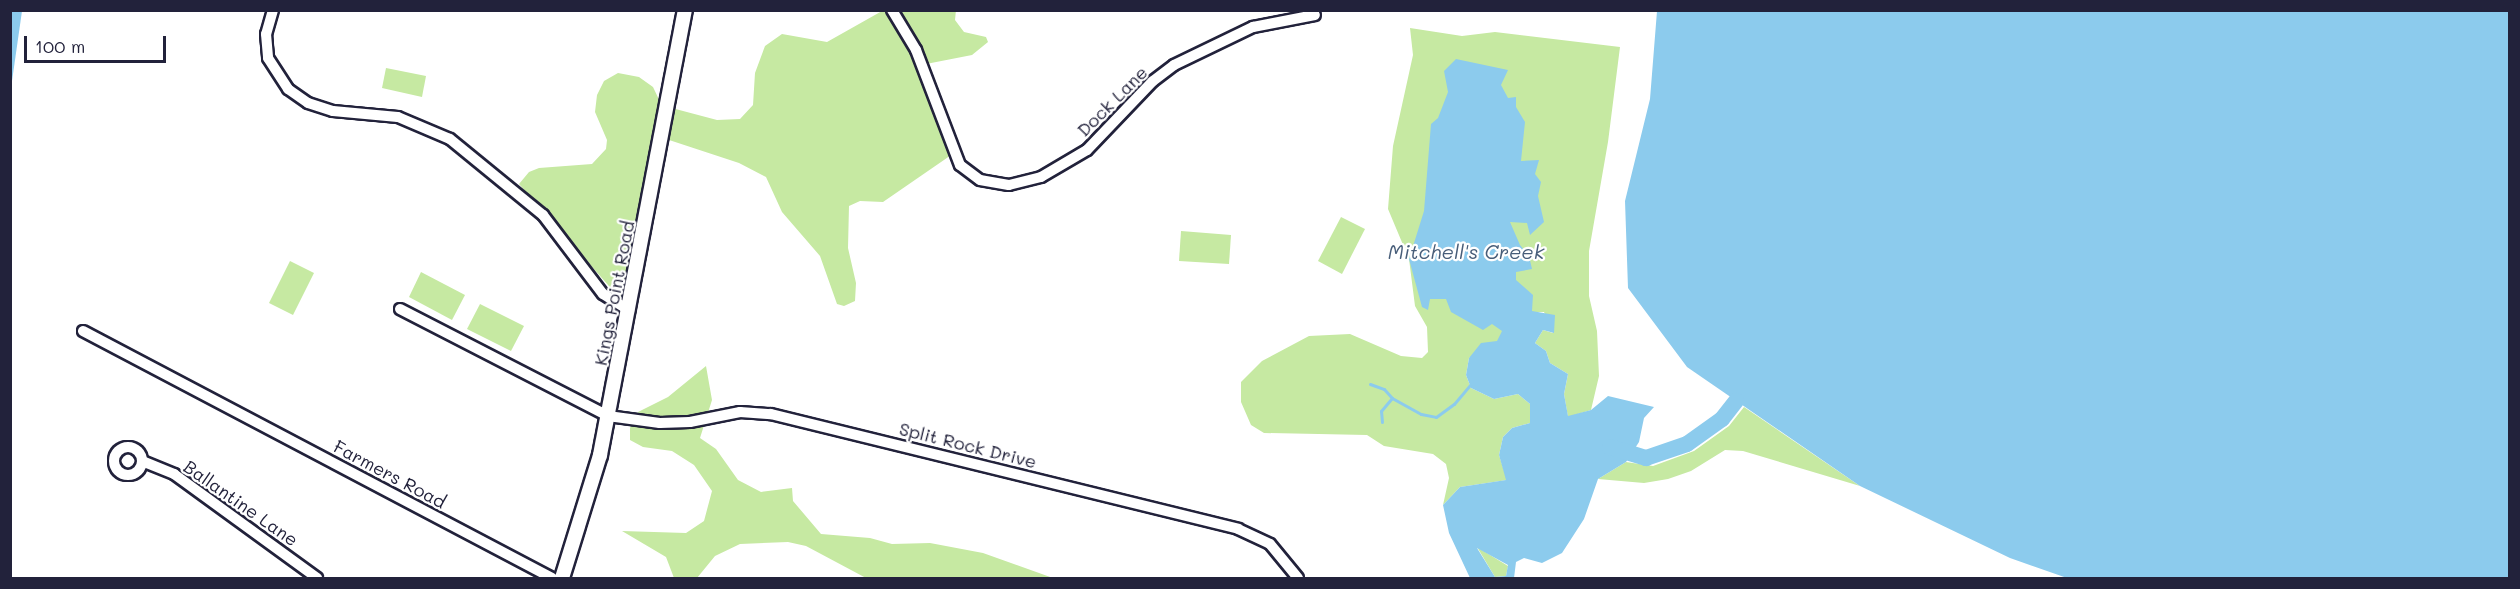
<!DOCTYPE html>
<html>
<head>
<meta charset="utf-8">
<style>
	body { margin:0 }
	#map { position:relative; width:2520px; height:589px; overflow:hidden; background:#fff; font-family:Mali,sans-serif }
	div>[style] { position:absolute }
	.green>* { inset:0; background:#c6e9a2 }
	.water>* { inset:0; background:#8ccbed }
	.stream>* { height:3px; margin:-1.5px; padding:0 1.5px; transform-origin:1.5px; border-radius:1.5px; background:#8ccbed }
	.river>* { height:16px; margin:-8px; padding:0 8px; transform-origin:8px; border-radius:8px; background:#8ccbed }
	.roads { filter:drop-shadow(2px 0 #22223b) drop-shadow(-2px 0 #22223b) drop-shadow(0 2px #22223b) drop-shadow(0 -2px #22223b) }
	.minor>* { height:10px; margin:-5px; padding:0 5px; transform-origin:5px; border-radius:5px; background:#fff }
	.minor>.ring { margin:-5px; padding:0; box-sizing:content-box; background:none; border:10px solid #fff; border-radius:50% }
	.major>* { height:14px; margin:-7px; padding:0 7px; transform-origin:7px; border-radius:7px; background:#fff }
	span { translate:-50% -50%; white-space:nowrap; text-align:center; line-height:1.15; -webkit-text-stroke:4.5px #fff; paint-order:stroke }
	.street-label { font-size:18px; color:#22223b }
	.water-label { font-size:20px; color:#475d79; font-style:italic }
	.frame { position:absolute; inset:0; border:12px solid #22223b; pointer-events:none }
	.scale { position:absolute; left:24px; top:36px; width:142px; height:27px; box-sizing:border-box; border:3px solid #22223b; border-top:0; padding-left:8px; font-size:18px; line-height:21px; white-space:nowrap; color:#22223b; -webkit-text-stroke:4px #fff; paint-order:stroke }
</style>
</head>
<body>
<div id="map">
	<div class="green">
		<div style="clip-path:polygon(956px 10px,955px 20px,964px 32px,986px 37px,988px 42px,972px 55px,926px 64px,957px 151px,883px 202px,860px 201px,849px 206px,848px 248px,856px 283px,855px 301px,844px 306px,837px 304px,820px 256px,782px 212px,766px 177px,739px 163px,663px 138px,668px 107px,717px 120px,740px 119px,753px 105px,755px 73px,765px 46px,782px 34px,827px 42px,882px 11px)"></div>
		<div style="clip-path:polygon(1410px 28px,1462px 36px,1495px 32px,1620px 47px,1608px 142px,1589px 251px,1589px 296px,1597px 331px,1599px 376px,1591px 410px,1568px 417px,1564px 394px,1568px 374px,1550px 363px,1546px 351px,1535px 343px,1543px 330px,1553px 333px,1544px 312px,1531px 312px,1532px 296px,1497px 342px,1469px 358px,1466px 375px,1471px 388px,1494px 399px,1518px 394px,1530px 404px,1530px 423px,1512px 428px,1503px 437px,1499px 455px,1507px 480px,1460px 487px,1443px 505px,1449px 478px,1446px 464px,1433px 454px,1384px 446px,1367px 435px,1264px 433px,1251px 425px,1241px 402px,1241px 382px,1262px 361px,1309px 336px,1350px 334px,1401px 356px,1422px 358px,1428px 352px,1427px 327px,1415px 306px,1409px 259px,1388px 209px,1393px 146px,1413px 55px)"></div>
		<div style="clip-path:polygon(386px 68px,426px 76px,422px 97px,382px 88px)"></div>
		<div style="clip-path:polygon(618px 73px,639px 77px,653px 87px,663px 108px,623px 302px,519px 184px,529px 172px,539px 168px,592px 164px,606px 149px,607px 140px,595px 112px,597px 95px,604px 81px)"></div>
		<div style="clip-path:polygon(1341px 217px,1365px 229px,1342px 274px,1318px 261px)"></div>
		<div style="clip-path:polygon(1181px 231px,1231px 235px,1229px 264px,1179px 261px)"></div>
		<div style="clip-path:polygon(290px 261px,314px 273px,293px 315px,269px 303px)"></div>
		<div style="clip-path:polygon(421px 272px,465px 295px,452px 320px,409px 297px)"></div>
		<div style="clip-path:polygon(480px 304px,524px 326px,511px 351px,467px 329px)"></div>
		<div style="clip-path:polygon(706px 366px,712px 400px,700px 438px,716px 449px,738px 480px,761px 492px,792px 488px,793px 501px,821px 534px,870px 538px,892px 544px,930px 543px,983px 553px,1053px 578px,866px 578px,806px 546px,788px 542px,740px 544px,715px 556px,697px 578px,674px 578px,666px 557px,622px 531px,686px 533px,704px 521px,712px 491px,694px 465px,672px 451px,643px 447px,630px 440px,630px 428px,638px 412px,668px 397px)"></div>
		<div style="clip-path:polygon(1744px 407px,1860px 486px,1743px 451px,1725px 450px,1691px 471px,1668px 479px,1644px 483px,1598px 479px,1626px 462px,1653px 466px,1694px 451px,1729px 426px)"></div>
		<div style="clip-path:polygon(1477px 547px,1508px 566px,1506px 576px,1495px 577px)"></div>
	</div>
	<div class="water">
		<div style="clip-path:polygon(11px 10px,22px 11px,11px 88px,10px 11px)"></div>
		<div style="clip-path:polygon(1657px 11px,2509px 11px,2509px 578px,2067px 578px,2010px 558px,1860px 486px,1687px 367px,1628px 288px,1625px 201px,1650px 99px)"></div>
		<div style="clip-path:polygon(evenodd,1456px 59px,1508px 70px,1501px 85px,1508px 98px,1516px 97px,1516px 107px,1525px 122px,1521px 161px,1539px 160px,1535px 174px,1541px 182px,1538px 196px,1544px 222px,1530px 235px,1527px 223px,1510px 222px,1520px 245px,1529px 256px,1532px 269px,1516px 272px,1516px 280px,1533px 295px,1532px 311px,1555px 315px,1554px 333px,1543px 330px,1535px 343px,1546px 351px,1550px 363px,1568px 374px,1564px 394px,1568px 416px,1591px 410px,1608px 396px,1654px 407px,1644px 418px,1639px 442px,1626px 462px,1598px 479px,1584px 519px,1562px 553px,1542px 563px,1524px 558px,1516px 562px,1514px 578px,1470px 578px,1449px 533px,1443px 505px,1460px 487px,1506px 480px,1499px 455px,1503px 437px,1512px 428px,1530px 423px,1530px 404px,1518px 394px,1494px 399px,1471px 388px,1466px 375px,1469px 358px,1481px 343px,1497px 341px,1502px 331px,1492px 324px,1483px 330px,1451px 312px,1446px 299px,1430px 299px,1428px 310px,1422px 307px,1409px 259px,1424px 211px,1431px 124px,1438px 118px,1448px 92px,1444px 71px,1456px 59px,1477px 548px,1508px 565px,1506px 576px,1495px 577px,1477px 548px)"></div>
	</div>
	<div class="stream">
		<div style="left:1370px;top:384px;width:15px;rotate:20deg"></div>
		<div style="left:1384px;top:389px;width:12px;rotate:48deg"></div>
		<div style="left:1382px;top:422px;width:11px;rotate:-95deg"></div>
		<div style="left:1381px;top:411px;width:17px;rotate:-50deg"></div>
		<div style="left:1392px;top:398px;width:33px;rotate:29deg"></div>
		<div style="left:1421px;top:414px;width:15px;rotate:11deg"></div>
		<div style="left:1436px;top:417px;width:22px;rotate:-36deg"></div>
		<div style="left:1454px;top:404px;width:25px;rotate:-50deg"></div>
	</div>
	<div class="river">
		<div style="left:1610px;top:447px;width:38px;rotate:17deg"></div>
		<div style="left:1646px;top:458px;width:43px;rotate:-18.9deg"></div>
		<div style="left:1687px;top:444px;width:43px;rotate:-35.5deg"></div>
		<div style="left:1722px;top:419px;width:23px;rotate:-52deg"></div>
	</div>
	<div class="roads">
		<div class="minor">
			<div style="left:273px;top:10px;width:25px;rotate:106deg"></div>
			<div style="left:266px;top:34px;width:24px;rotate:85deg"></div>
			<div style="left:268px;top:58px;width:37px;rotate:57deg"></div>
			<div style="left:288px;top:89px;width:24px;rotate:35deg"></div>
			<div style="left:308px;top:103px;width:26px;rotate:18deg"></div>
			<div style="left:333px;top:111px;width:65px;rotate:5.3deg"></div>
			<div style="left:398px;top:117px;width:56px;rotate:22.9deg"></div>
			<div style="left:450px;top:139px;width:120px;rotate:39.3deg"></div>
			<div style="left:543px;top:215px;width:99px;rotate:52.8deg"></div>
			<div style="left:603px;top:294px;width:31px;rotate:32deg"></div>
			<div style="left:892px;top:10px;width:47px;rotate:59deg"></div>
			<div style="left:916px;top:50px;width:123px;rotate:69.1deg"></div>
			<div style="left:960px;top:165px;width:25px;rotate:37deg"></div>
			<div style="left:980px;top:180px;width:29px;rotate:10deg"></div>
			<div style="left:1009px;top:185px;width:33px;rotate:-14deg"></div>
			<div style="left:1041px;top:177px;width:53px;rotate:-30.4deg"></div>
			<div style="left:1087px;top:150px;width:95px;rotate:-46.3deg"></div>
			<div style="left:1153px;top:81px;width:26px;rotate:-37deg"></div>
			<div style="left:1174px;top:65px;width:88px;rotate:-25.7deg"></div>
			<div style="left:1253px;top:27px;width:63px;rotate:-11deg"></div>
			<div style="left:400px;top:309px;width:234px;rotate:27.2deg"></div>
			<div style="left:608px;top:416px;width:52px;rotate:7.7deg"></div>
			<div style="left:660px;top:423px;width:30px;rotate:-2deg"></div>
			<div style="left:690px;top:422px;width:51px;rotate:-11.3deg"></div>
			<div style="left:740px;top:412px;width:31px;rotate:4deg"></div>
			<div style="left:771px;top:414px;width:481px;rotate:13.8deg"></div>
			<div style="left:1238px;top:529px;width:35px;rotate:25deg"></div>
			<div style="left:1270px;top:544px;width:44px;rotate:50.5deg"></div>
			<div style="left:83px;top:331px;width:530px;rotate:27.77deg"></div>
			<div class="ring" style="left:114px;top:447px;width:18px;height:18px"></div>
			<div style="left:142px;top:461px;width:35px;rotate:22deg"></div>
			<div style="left:174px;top:474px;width:177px;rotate:36deg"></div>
		</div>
		<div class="major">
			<div style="left:562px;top:578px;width:129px;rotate:-72.8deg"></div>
			<div style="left:600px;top:455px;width:453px;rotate:-79.2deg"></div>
		</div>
	</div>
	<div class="street-label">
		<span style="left:1112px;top:101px;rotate:-45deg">Dock Lane</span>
		<span style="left:614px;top:293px;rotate:-79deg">Kings Point Road</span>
		<span style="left:968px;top:445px;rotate:14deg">Split Rock Drive</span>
		<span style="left:390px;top:474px;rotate:28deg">Farmers Road</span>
		<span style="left:241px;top:503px;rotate:35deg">Ballantine Lane</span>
	</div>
	<div class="water-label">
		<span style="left:1466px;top:251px">Mitchell's Creek</span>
	</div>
	<div class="frame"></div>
	<div class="scale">100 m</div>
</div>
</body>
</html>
